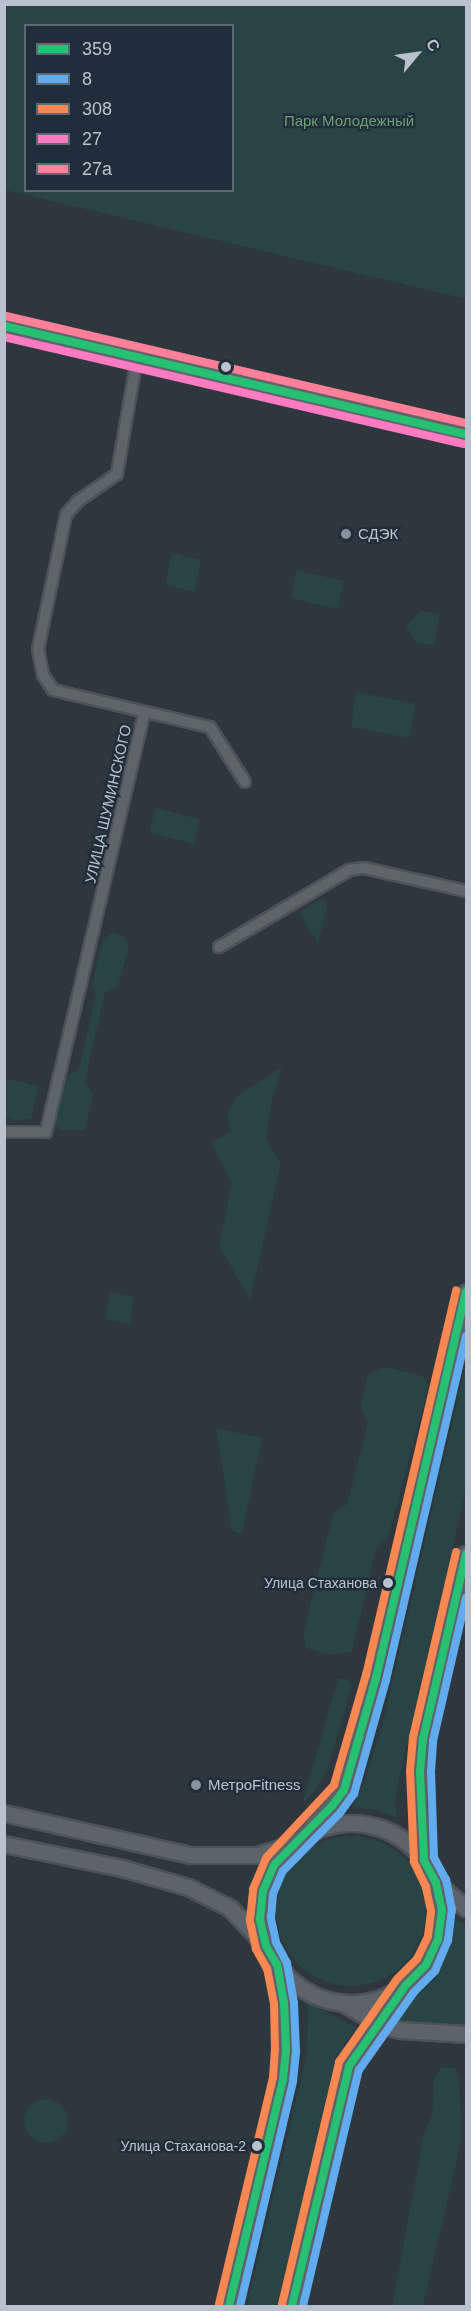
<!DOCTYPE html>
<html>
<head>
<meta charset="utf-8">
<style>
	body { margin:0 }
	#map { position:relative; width:471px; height:2311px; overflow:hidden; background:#2e363e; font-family:Arial,sans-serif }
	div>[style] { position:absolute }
	.green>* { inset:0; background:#2a4344 }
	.round { border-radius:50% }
	.roads { filter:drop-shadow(2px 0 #4c5258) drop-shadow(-2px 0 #4c5258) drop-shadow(0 2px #4c5258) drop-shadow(0 -2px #4c5258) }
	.minor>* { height:10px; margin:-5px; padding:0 5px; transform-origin:5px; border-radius:5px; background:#5f646b }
	.tertiary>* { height:14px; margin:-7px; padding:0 7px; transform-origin:7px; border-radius:7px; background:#5f646b }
	.secondary>* { height:15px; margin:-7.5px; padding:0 7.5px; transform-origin:7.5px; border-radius:7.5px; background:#5d636a }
	.secondary>.ring { margin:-7.5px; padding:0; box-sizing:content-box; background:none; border:15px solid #5d636a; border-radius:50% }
	.bus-1>* { height:8px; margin:-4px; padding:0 4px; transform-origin:4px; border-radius:4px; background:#26c172 }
	.bus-2>* { height:8px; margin:-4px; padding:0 4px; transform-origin:4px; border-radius:4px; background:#60acee }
	.bus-3>* { height:8px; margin:-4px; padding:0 4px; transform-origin:4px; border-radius:4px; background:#f88751 }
	.bus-4>* { height:8px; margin:-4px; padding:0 4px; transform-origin:4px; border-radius:4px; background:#fe7ac1 }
	.bus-5>* { height:8px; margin:-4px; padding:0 4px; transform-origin:4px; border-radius:4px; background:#ff8098 }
	.dots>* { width:16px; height:16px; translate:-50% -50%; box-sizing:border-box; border:3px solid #202d3a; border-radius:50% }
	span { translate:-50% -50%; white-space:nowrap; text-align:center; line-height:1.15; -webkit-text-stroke:4.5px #202d3a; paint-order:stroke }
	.bus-label { font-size:14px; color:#bac3cd }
	.right { translate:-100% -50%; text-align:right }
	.park-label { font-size:15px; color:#709e77 }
	.poi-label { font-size:15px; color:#bac3cd }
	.left { translate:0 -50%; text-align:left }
	.street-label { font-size:15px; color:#bac3cd }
	.frame { position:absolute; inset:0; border:6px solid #bac3cd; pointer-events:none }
	.legend { position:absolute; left:24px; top:24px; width:210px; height:168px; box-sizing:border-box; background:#202d3a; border:2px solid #5e6975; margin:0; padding:8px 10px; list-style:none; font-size:18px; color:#bac3cd }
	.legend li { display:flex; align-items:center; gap:12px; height:30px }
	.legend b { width:30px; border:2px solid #5e6975 }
	.north { position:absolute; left:387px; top:24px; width:60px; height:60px; -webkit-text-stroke:4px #202d3a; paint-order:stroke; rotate:61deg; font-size:16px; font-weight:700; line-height:24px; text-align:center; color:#bac3cd }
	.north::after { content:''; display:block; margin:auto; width:21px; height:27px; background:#bac3cd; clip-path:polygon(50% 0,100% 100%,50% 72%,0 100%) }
</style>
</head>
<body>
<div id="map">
	<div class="green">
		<div style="clip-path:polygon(evenodd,5px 4px,466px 5px,466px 299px,5px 190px,5px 4px,26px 26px,232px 26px,232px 190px,26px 190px,26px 26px)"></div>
		<div style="clip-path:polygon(172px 553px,201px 560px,194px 592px,165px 585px)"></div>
		<div style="clip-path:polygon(297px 570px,344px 581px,337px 609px,291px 598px)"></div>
		<div style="clip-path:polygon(421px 611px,440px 614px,434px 646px,416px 642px,406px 626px)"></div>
		<div style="clip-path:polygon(356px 692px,416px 704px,409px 738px,351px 727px)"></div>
		<div style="clip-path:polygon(155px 808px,200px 819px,194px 844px,149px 833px)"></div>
		<div style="clip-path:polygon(323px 898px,327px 906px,318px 943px,299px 912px)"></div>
		<div style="clip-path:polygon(113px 932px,123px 936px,129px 946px,118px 987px,105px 992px,85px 1082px,93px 1095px,85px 1130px,62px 1130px,54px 1125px,66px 1078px,79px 1069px,96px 994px,92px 985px,102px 940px)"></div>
		<div style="clip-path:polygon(282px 1067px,271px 1104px,266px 1139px,281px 1164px,250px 1300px,219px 1245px,232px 1183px,211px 1143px,231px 1131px,227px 1114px,237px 1096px)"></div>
		<div style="clip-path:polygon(5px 1078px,38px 1086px,32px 1118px,17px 1121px,5px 1117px)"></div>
		<div style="clip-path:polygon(110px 1292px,134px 1297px,130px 1324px,105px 1319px)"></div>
		<div style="clip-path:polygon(466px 1363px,466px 1490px,397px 1787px,395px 1806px,398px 1818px,375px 1810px,352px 1807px,364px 1784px,383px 1722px)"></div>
		<div style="clip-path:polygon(386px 1367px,423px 1376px,429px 1386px,388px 1538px,376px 1548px,352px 1652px,334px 1655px,320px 1652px,306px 1648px,303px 1633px,333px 1513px,347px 1504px,368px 1422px,360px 1407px,368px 1374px)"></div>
		<div style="clip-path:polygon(216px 1428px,262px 1438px,242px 1534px,232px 1531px)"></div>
		<div style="clip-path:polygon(338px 1679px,348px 1679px,352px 1685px,328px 1768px,315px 1791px,302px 1804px)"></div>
		<div class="round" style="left:276px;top:1836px;width:150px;height:150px"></div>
		<div style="clip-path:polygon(451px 1917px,466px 1925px,466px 2026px,414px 2025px,389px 2018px,410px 2000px,446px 1950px,449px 1937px,445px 1930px)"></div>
		<div style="clip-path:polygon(308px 2003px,359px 2029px,345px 2042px,339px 2062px,279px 2306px,247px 2306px,307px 2054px)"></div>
		<div style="clip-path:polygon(441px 2067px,456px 2068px,459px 2079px,462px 2138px,423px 2306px,392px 2306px,424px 2134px,432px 2115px,434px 2079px)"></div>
		<div class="round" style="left:24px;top:2099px;width:44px;height:44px"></div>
	</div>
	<div class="roads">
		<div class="minor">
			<div style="left:137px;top:358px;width:118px;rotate:99.8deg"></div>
			<div style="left:117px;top:474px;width:47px;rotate:145.3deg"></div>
			<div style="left:78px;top:501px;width:18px;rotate:131deg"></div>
			<div style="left:66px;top:515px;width:137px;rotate:101.8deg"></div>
			<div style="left:38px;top:649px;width:26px;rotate:79deg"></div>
			<div style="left:43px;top:675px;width:18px;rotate:56deg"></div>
			<div style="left:53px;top:690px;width:161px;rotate:13.3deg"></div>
			<div style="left:210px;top:727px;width:65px;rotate:57.5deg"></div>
			<div style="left:219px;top:947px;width:151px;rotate:-30.6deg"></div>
			<div style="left:349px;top:870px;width:15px;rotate:-8deg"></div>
			<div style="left:364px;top:868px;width:105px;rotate:12.7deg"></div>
			<div style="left:4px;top:1132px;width:42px"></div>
			<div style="left:46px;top:1132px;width:430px;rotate:-76.8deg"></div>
		</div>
		<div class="tertiary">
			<div style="left:4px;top:326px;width:474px;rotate:13.2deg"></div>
		</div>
		<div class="secondary">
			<div style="left:4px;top:1813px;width:191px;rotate:12.7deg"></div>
			<div style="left:190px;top:1855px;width:67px"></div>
			<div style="left:257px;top:1855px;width:37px;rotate:-17deg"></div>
			<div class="ring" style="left:261px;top:1823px;width:165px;height:165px"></div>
			<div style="left:305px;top:1834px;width:59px;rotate:-48.4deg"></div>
			<div style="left:344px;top:1790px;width:34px;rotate:-73deg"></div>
			<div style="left:354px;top:1758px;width:479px;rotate:-76.5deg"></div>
			<div style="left:4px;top:1844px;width:120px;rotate:11.5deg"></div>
			<div style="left:122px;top:1868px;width:69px;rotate:16.1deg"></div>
			<div style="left:188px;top:1887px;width:47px;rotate:26.6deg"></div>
			<div style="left:230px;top:1908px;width:52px;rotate:46.5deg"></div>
			<div style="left:424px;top:1860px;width:57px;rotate:-95deg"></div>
			<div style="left:419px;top:1803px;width:64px;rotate:-86.4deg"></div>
			<div style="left:423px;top:1739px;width:190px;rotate:-76.9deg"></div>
			<div style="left:436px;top:1883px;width:39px;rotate:40deg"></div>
			<div style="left:345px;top:2004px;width:39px;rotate:31deg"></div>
			<div style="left:378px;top:2024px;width:24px;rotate:15deg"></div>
			<div style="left:401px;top:2030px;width:65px;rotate:3.5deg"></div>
			<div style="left:229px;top:2306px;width:233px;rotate:-76.6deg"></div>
			<div style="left:283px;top:2079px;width:54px;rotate:-86.8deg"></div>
			<div style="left:286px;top:2025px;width:61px;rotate:-98.5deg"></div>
			<div style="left:292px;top:2306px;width:247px;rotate:-76.6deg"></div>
			<div style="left:349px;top:2066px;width:93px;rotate:-54.6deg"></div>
		</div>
	</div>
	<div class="bus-1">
		<div style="left:4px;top:326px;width:474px;rotate:13.2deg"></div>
		<div style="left:229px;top:2306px;width:233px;rotate:-76.6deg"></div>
		<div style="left:283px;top:2079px;width:29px;rotate:-84deg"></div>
		<div style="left:286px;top:2050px;width:47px;rotate:-92.4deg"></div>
		<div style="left:284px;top:2003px;width:39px;rotate:-100deg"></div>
		<div style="left:277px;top:1965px;width:22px;rotate:-120deg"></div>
		<div style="left:266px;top:1946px;width:28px;rotate:-103deg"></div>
		<div style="left:260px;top:1919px;width:28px;rotate:-84deg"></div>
		<div style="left:263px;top:1891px;width:28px;rotate:-67deg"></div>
		<div style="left:274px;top:1865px;width:83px;rotate:-45.5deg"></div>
		<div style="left:332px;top:1806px;width:20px;rotate:-53deg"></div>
		<div style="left:344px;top:1790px;width:116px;rotate:-74.1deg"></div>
		<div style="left:376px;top:1678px;width:396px;rotate:-76.9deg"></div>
		<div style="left:292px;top:2306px;width:247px;rotate:-76.6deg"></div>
		<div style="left:349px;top:2066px;width:99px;rotate:-54.9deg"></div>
		<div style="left:406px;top:1985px;width:28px;rotate:-45deg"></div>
		<div style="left:426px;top:1965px;width:29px;rotate:-65deg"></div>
		<div style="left:438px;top:1939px;width:28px;rotate:-82deg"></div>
		<div style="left:442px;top:1911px;width:29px;rotate:-102deg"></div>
		<div style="left:436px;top:1883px;width:26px;rotate:-118deg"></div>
		<div style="left:424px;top:1860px;width:88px;rotate:-92.6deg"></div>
		<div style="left:420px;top:1772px;width:33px;rotate:-85deg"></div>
		<div style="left:423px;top:1739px;width:190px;rotate:-76.9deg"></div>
	</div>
	<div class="bus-2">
		<div style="left:240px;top:2306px;width:231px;rotate:-76.7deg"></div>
		<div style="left:293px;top:2081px;width:30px;rotate:-84deg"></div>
		<div style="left:296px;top:2051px;width:48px;rotate:-92.4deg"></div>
		<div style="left:294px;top:2003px;width:41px;rotate:-99.9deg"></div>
		<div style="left:287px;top:1963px;width:24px;rotate:-118deg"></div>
		<div style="left:276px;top:1942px;width:25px;rotate:-102deg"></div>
		<div style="left:271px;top:1918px;width:24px;rotate:-85deg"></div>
		<div style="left:273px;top:1894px;width:25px;rotate:-67deg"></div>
		<div style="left:283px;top:1871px;width:81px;rotate:-45.5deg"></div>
		<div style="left:340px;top:1813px;width:24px;rotate:-54deg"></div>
		<div style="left:354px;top:1794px;width:118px;rotate:-74.3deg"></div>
		<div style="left:386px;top:1680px;width:353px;rotate:-76.9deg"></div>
		<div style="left:303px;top:2306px;width:243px;rotate:-76.7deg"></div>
		<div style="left:359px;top:2070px;width:95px;rotate:-54.8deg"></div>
		<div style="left:414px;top:1992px;width:30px;rotate:-45deg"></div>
		<div style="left:435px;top:1971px;width:33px;rotate:-67deg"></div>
		<div style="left:448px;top:1941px;width:31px;rotate:-83deg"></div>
		<div style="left:452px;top:1910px;width:31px;rotate:-101deg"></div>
		<div style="left:446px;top:1880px;width:26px;rotate:-118deg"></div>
		<div style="left:434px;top:1857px;width:85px;rotate:-92deg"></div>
		<div style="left:431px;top:1772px;width:31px;rotate:-86deg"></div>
		<div style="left:433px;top:1741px;width:147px;rotate:-77deg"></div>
	</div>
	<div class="bus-3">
		<div style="left:219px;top:2304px;width:233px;rotate:-76.6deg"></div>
		<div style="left:273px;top:2077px;width:27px;rotate:-86deg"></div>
		<div style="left:275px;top:2050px;width:46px;rotate:-91.2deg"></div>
		<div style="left:274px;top:2004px;width:36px;rotate:-101deg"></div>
		<div style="left:267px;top:1969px;width:23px;rotate:-119deg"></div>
		<div style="left:256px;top:1949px;width:30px;rotate:-102deg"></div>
		<div style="left:250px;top:1920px;width:31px;rotate:-84deg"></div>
		<div style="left:253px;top:1889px;width:34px;rotate:-67deg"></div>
		<div style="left:266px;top:1858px;width:100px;rotate:-47deg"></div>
		<div style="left:334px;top:1785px;width:115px;rotate:-73.8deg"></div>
		<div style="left:366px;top:1675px;width:395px;rotate:-76.8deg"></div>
		<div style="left:282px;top:2304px;width:249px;rotate:-76.7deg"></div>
		<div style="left:339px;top:2062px;width:101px;rotate:-55.1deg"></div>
		<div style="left:397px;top:1979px;width:28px;rotate:-45deg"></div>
		<div style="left:417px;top:1959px;width:25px;rotate:-64deg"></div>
		<div style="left:428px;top:1936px;width:25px;rotate:-83deg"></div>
		<div style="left:431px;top:1911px;width:25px;rotate:-102deg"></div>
		<div style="left:426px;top:1887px;width:28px;rotate:-116deg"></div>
		<div style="left:414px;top:1862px;width:91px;rotate:-92.5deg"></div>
		<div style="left:410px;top:1771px;width:34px;rotate:-85deg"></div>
		<div style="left:413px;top:1737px;width:190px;rotate:-76.9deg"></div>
	</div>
	<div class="bus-4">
		<div style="left:4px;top:337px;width:472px;rotate:13.1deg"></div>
	</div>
	<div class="bus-5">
		<div style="left:6px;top:316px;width:472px;rotate:13.1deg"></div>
	</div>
	<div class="dots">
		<div style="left:226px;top:367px;background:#bac3cd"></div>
		<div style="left:346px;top:534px;background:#89929b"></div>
		<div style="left:388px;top:1583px;background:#bac3cd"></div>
		<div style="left:196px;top:1785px;background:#89929b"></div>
		<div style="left:257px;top:2146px;background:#bac3cd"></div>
	</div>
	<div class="bus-label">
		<span class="right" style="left:377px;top:1583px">Улица Стаханова</span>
		<span class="right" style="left:246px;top:2146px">Улица Стаханова-2</span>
	</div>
	<div class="park-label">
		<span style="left:349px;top:121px">Парк Молодежный</span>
	</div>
	<div class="poi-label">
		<span class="left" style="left:358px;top:534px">СДЭК</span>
		<span class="left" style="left:208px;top:1785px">МетроFitness</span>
	</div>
	<div class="street-label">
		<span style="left:108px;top:804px;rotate:-77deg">УЛИЦА ШУМИНСКОГО</span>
	</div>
	<div class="frame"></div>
	<ul class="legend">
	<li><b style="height:8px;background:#26c172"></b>359</li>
	<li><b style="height:8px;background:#60acee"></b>8</li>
	<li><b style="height:8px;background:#f88751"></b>308</li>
	<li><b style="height:8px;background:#fe7ac1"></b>27</li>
	<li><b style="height:8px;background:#ff8098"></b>27а</li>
	</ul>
	<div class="north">С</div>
</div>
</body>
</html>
